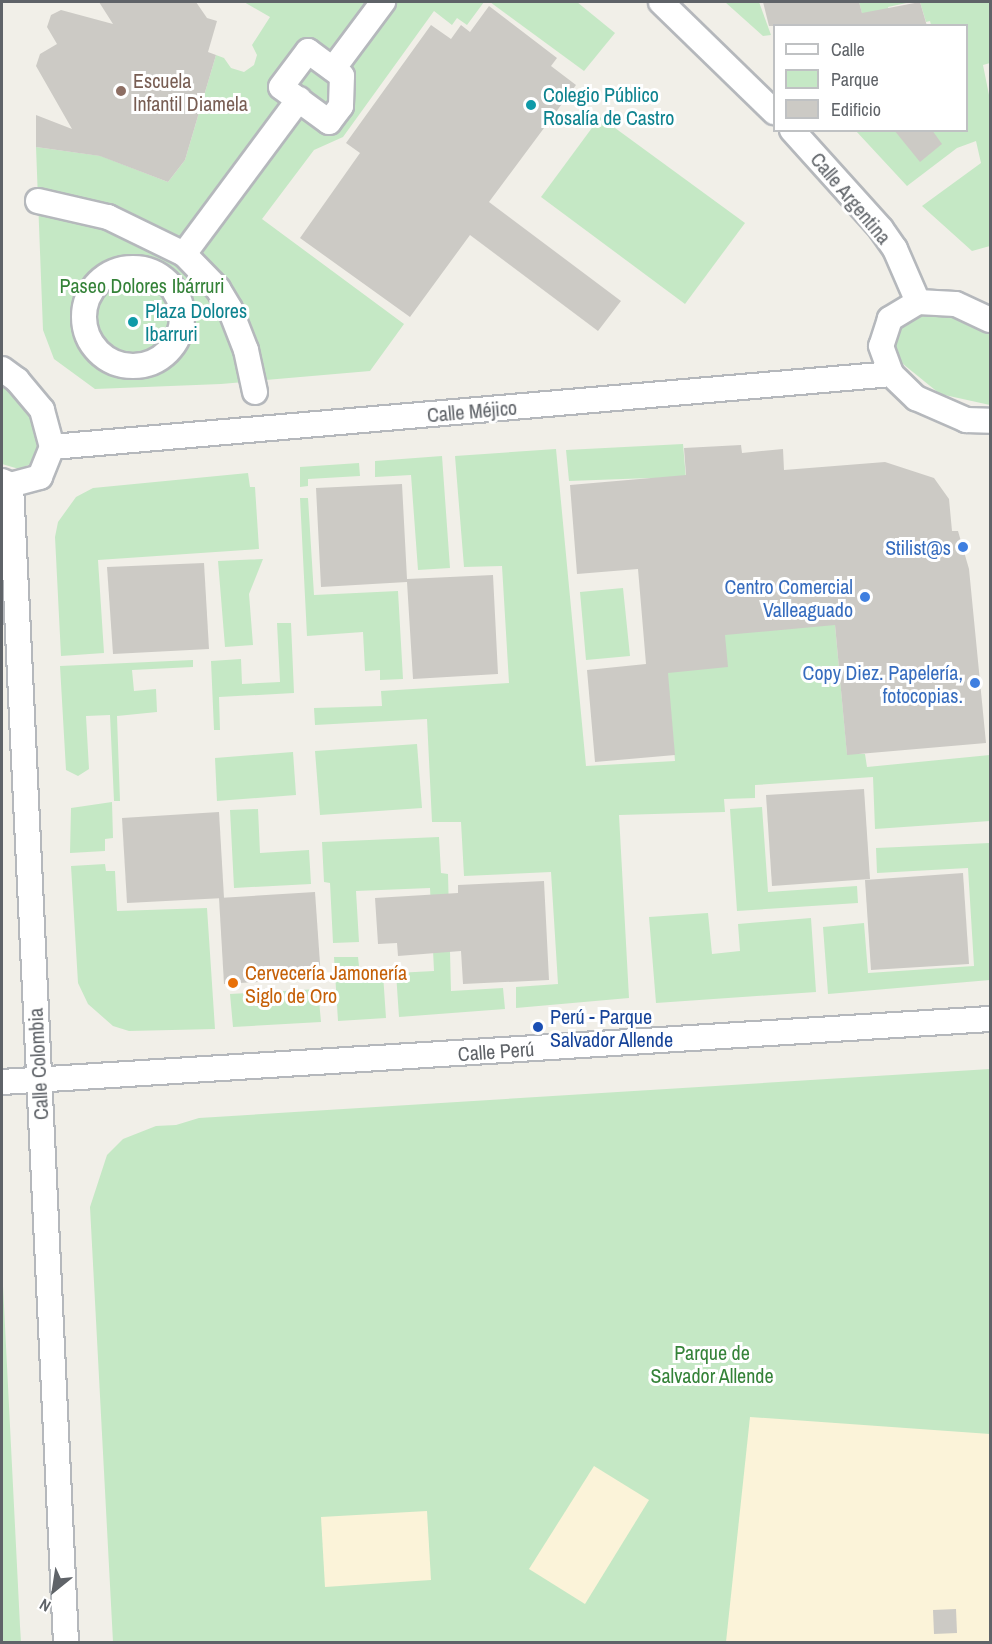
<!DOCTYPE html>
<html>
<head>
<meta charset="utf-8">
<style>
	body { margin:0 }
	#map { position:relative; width:992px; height:1644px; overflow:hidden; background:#f1efe8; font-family:"Archivo Narrow",sans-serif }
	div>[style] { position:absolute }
	.green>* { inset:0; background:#c5e8c5 }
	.sand>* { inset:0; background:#fbf3d9 }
	.building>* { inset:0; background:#cccac5 }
	.roads { filter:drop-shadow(2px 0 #b5b8bc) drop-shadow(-2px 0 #b5b8bc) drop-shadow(0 2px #b5b8bc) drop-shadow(0 -2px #b5b8bc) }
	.street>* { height:24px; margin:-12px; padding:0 12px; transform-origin:12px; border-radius:12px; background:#fff }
	.street>.ring { margin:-12px; padding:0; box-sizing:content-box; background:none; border:24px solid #fff; border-radius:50% }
	.dots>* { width:16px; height:16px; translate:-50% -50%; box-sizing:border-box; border:3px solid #fff; border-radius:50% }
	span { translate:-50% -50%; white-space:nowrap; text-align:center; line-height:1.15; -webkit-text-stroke:6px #fff; paint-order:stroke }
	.education-label { font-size:20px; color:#785e54 }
	.left { translate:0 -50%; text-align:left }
	.culture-label { font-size:20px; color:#0d838f }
	.street-label { font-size:20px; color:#5f6368 }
	.park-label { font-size:20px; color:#348238 }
	.shop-label { font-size:20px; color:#366cbe }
	.right { translate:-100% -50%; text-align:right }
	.food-label { font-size:20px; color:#c56008 }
	.transit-label { font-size:20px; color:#164399 }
	.frame { position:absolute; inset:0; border:3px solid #5f6368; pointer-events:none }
	.legend { position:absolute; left:773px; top:24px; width:195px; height:108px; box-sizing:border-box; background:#fff; border:2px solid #bfc1c3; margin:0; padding:8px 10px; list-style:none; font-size:18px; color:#5f6368 }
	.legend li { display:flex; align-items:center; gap:12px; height:30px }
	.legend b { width:30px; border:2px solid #bfc1c3 }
	.north { position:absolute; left:24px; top:1560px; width:60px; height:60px; -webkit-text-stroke:4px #fff; paint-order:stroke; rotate:210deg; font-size:16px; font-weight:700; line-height:24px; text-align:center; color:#5f6368 }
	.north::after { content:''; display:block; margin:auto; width:21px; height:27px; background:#5f6368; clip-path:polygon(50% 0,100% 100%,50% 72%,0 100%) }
</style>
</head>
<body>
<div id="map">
	<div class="green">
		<div style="clip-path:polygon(244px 2px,484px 2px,467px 25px,457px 18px,452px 25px,434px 11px,343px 137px,314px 150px,262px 219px,404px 324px,370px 371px,221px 384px,95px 389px,54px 359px,43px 330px,36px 147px,101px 156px,168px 182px,185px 160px,216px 55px,224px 58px,231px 68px,244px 72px,254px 65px,257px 55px,252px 45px,270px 17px)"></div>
		<div style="clip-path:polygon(490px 2px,577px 2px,615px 33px,584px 71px)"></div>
		<div style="clip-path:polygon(725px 2px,759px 2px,771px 35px,763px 36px)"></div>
		<div style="clip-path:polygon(859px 2px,911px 2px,888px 7px,891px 23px,865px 25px)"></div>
		<div style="clip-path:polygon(920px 2px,990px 2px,990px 63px,983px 65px,990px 100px,990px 246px,972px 251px,922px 206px,981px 163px,976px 141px,957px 148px,907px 186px,856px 131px,966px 130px,966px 26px,931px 25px,930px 21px,926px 22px)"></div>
		<div style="clip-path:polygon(600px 117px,745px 223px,685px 304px,541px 197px)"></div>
		<div style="clip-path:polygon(929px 315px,955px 318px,990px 334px,990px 405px,940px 394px,903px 364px,895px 351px,897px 329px,913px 317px)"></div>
		<div style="clip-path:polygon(2px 384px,26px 405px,37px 428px,39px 452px,33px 463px,19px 469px,2px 464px)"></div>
		<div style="clip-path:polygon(683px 444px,691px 537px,835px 625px,847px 754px,865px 754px,867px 767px,990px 755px,990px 821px,875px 829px,873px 777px,755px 785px,755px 798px,724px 799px,725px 812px,619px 815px,629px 998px,516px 1008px,516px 987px,558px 984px,551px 872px,464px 876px,461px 822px,432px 822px,427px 719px,315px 725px,314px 708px,382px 706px,381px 691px,509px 683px,502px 566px,464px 567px,455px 456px,556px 449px,586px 766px,675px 761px,650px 478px,569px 481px,566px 450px)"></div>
		<div style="clip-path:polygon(442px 456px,450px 568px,418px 570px,411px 475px,375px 477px,375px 461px)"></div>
		<div style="clip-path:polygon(359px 463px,360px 476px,308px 479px,308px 486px,300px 487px,300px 467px)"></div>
		<div style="clip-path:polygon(248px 473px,250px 487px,255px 487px,259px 549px,98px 560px,104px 653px,61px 656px,55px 537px,58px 522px,76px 497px,93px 488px)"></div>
		<div style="clip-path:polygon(300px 498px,308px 498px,314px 595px,398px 591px,403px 679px,380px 680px,380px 670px,365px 671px,363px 632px,307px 636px)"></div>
		<div style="clip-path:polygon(263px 559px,249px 594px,253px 645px,225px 647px,218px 561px)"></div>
		<div style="clip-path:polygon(623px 588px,630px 656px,586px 660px,580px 592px)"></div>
		<div style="clip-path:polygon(277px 623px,291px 623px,294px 693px,219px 697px,220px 730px,214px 730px,211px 661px,241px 659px,242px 684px,280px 682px)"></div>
		<div style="clip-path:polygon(193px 660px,193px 667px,132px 670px,134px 691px,156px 689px,157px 712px,117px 716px,120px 801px,114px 801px,110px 715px,86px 716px,89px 769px,78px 776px,66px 770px,60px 666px)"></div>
		<div style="clip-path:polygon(417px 744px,422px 808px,320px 815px,315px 751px)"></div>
		<div style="clip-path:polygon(293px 752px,296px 795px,217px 801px,215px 758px)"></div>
		<div style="clip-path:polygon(112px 802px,113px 838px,105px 839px,105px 851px,70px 853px,71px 808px)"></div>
		<div style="clip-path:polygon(762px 807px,768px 892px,857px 886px,858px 903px,737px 911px,730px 809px)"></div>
		<div style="clip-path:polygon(258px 809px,260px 853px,309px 850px,311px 884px,234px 888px,230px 810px)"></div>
		<div style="clip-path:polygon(439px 837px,441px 873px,448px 874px,451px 991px,503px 988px,505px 1009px,399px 1017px,396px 973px,434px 971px,430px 888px,356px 891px,359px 942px,333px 943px,330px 883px,324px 882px,322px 842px)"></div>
		<div style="clip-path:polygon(990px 843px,990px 980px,828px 994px,823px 927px,864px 923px,868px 973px,974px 966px,968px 868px,877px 873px,876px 848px)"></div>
		<div style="clip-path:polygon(105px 864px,106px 871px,115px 871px,117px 911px,207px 908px,215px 1029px,129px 1031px,113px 1026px,88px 1004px,78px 983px,71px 866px)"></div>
		<div style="clip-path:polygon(708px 913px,712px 954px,740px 951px,738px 924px,811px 918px,816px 992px,656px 1003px,649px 917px)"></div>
		<div style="clip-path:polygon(334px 957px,358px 957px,360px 975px,383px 974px,386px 1018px,338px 1021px)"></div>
		<div style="clip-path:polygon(318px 989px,321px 1022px,233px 1027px,230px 994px)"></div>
		<div style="clip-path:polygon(990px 1069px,990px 1642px,113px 1642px,90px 1207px,107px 1155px,123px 1139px,156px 1126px,176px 1125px,199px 1118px)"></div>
		<div style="clip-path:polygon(2px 1266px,20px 1626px,21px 1642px,2px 1642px)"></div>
	</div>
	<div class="sand">
		<div style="clip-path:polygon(750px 1417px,990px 1434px,990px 1642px,726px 1642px)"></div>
		<div style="clip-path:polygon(594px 1466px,649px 1500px,585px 1604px,529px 1569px)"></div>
		<div style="clip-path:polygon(427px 1511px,431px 1580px,325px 1587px,321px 1517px)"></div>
	</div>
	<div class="building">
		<div style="clip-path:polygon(99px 2px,196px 2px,207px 18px,217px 21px,208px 52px,216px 55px,185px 160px,168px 182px,100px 156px,36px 147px,36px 115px,72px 129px,36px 66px,40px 54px,57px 44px,47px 27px,51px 15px,61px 10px,113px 24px)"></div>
		<div style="clip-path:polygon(763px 2px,859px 2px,862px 13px,920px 2px,927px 26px,769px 26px)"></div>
		<div style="clip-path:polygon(489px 6px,557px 58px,551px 66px,576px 85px,489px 202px,621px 301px,598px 331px,470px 235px,410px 317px,300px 238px,360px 153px,346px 143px,431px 25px,451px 39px,461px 25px,470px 32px)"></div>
		<div style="clip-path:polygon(894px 130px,932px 130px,942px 144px,920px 162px)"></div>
		<div style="clip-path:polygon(741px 445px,742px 453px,783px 449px,784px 470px,885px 462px,934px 478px,949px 499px,952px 531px,958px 531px,969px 569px,986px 743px,847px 755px,835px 625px,725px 635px,728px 667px,668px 673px,675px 755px,595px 762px,587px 670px,646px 664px,638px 569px,577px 574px,570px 485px,686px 475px,684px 448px)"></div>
		<div style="clip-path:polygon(402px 484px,407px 579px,493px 575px,498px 674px,413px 679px,407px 582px,321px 587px,316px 488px)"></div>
		<div style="clip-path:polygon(204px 563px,209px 649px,113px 654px,107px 567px)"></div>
		<div style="clip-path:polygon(864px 789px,870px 879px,772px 886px,766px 795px)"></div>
		<div style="clip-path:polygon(219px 812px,224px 898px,127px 903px,122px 818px)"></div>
		<div style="clip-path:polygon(963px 873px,969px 964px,871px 970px,865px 880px)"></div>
		<div style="clip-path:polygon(544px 881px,549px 980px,463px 984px,461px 951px,398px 956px,397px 943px,378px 944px,375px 898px,458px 893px,458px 885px)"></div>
		<div style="clip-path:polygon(315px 892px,321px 978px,224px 984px,219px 898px)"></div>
		<div style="clip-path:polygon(956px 1609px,957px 1633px,934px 1634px,933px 1610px)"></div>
	</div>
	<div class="roads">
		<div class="street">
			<div style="left:661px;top:2px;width:158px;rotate:44.2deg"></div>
			<div style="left:308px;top:51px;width:42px;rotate:36.3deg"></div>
			<div style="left:342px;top:76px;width:30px;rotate:92deg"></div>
			<div style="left:341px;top:106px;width:20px;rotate:127deg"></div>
			<div style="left:329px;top:122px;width:59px;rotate:-143.9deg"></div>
			<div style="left:281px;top:87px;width:45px;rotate:-53.1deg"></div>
			<div style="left:333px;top:69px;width:84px;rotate:-53.3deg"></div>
			<div style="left:792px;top:130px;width:133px;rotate:48deg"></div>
			<div style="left:881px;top:229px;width:24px;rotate:55deg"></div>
			<div style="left:895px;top:249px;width:58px;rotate:66.5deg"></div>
			<div style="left:38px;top:201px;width:72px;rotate:12.9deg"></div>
			<div style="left:108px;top:217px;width:85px;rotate:26deg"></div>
			<div style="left:184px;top:254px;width:49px;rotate:45.8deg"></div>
			<div style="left:218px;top:289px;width:23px;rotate:59deg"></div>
			<div style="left:230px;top:309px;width:44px;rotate:68.7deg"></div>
			<div style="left:246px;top:350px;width:43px;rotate:77.9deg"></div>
			<div style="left:184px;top:254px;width:193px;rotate:-53.4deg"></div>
			<div class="ring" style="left:84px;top:268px;width:74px;height:74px"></div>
			<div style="left:990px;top:320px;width:38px;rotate:-155deg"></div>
			<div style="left:955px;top:304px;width:37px;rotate:-177deg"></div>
			<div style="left:918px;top:302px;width:33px;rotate:149deg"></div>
			<div style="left:890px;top:319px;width:28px;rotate:108deg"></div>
			<div style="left:881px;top:346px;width:30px;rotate:70deg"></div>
			<div style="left:891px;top:374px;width:35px;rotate:44deg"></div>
			<div style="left:916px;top:398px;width:55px;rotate:23.7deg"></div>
			<div style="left:966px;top:420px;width:24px;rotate:2deg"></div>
			<div style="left:2px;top:369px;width:19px;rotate:36deg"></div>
			<div style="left:17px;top:380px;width:39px;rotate:50deg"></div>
			<div style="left:42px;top:410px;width:38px;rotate:75deg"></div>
			<div style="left:52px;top:447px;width:32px;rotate:112deg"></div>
			<div style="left:40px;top:477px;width:30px;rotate:165deg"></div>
			<div style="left:11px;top:485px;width:10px;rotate:-156deg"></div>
			<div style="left:52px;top:447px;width:842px;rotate:-4.97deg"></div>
			<div style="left:11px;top:485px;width:1158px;rotate:87.28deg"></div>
			<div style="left:2px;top:1082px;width:990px;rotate:-3.65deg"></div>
		</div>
	</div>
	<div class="dots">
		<div style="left:121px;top:91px;background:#8d6e63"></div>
		<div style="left:531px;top:105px;background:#0f9aa8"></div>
		<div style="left:133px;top:322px;background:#0f9aa8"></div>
		<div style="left:963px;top:547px;background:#3f7fe0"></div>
		<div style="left:865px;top:597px;background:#3f7fe0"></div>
		<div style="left:975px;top:683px;background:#3f7fe0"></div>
		<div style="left:233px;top:983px;background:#e8710a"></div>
		<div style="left:538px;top:1027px;background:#1a4fb4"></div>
	</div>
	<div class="education-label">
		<span class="left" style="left:133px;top:92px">Escuela<br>Infantil Diamela</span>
	</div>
	<div class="culture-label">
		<span class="left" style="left:543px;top:106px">Colegio Público<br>Rosalía de Castro</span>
		<span class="left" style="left:145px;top:322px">Plaza Dolores<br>Ibarruri</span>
	</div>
	<div class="street-label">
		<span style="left:851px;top:198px;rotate:50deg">Calle Argentina</span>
		<span style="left:472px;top:411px;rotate:-5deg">Calle Méjico</span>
		<span style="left:496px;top:1051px;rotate:-4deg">Calle Perú</span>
		<span style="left:38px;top:1064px;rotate:-93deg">Calle Colombia</span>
	</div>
	<div class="park-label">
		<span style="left:142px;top:285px">Paseo Dolores Ibárruri</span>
		<span style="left:712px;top:1364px">Parque de<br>Salvador Allende</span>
	</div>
	<div class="shop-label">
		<span class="right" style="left:951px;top:547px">Stilist@s</span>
		<span class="right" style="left:853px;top:598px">Centro Comercial<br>Valleaguado</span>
		<span class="right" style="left:963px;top:684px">Copy Diez. Papelería,<br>fotocopias.</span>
	</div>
	<div class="food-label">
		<span class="left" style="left:245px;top:984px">Cervecería Jamonería<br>Siglo de Oro</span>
	</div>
	<div class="transit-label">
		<span class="left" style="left:550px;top:1028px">Perú - Parque<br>Salvador Allende</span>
	</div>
	<div class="frame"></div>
	<ul class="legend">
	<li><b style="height:8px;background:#fff"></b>Calle</li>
	<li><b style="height:16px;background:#c5e8c5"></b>Parque</li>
	<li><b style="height:16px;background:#cccac5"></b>Edificio</li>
	</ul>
	<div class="north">N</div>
</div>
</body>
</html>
